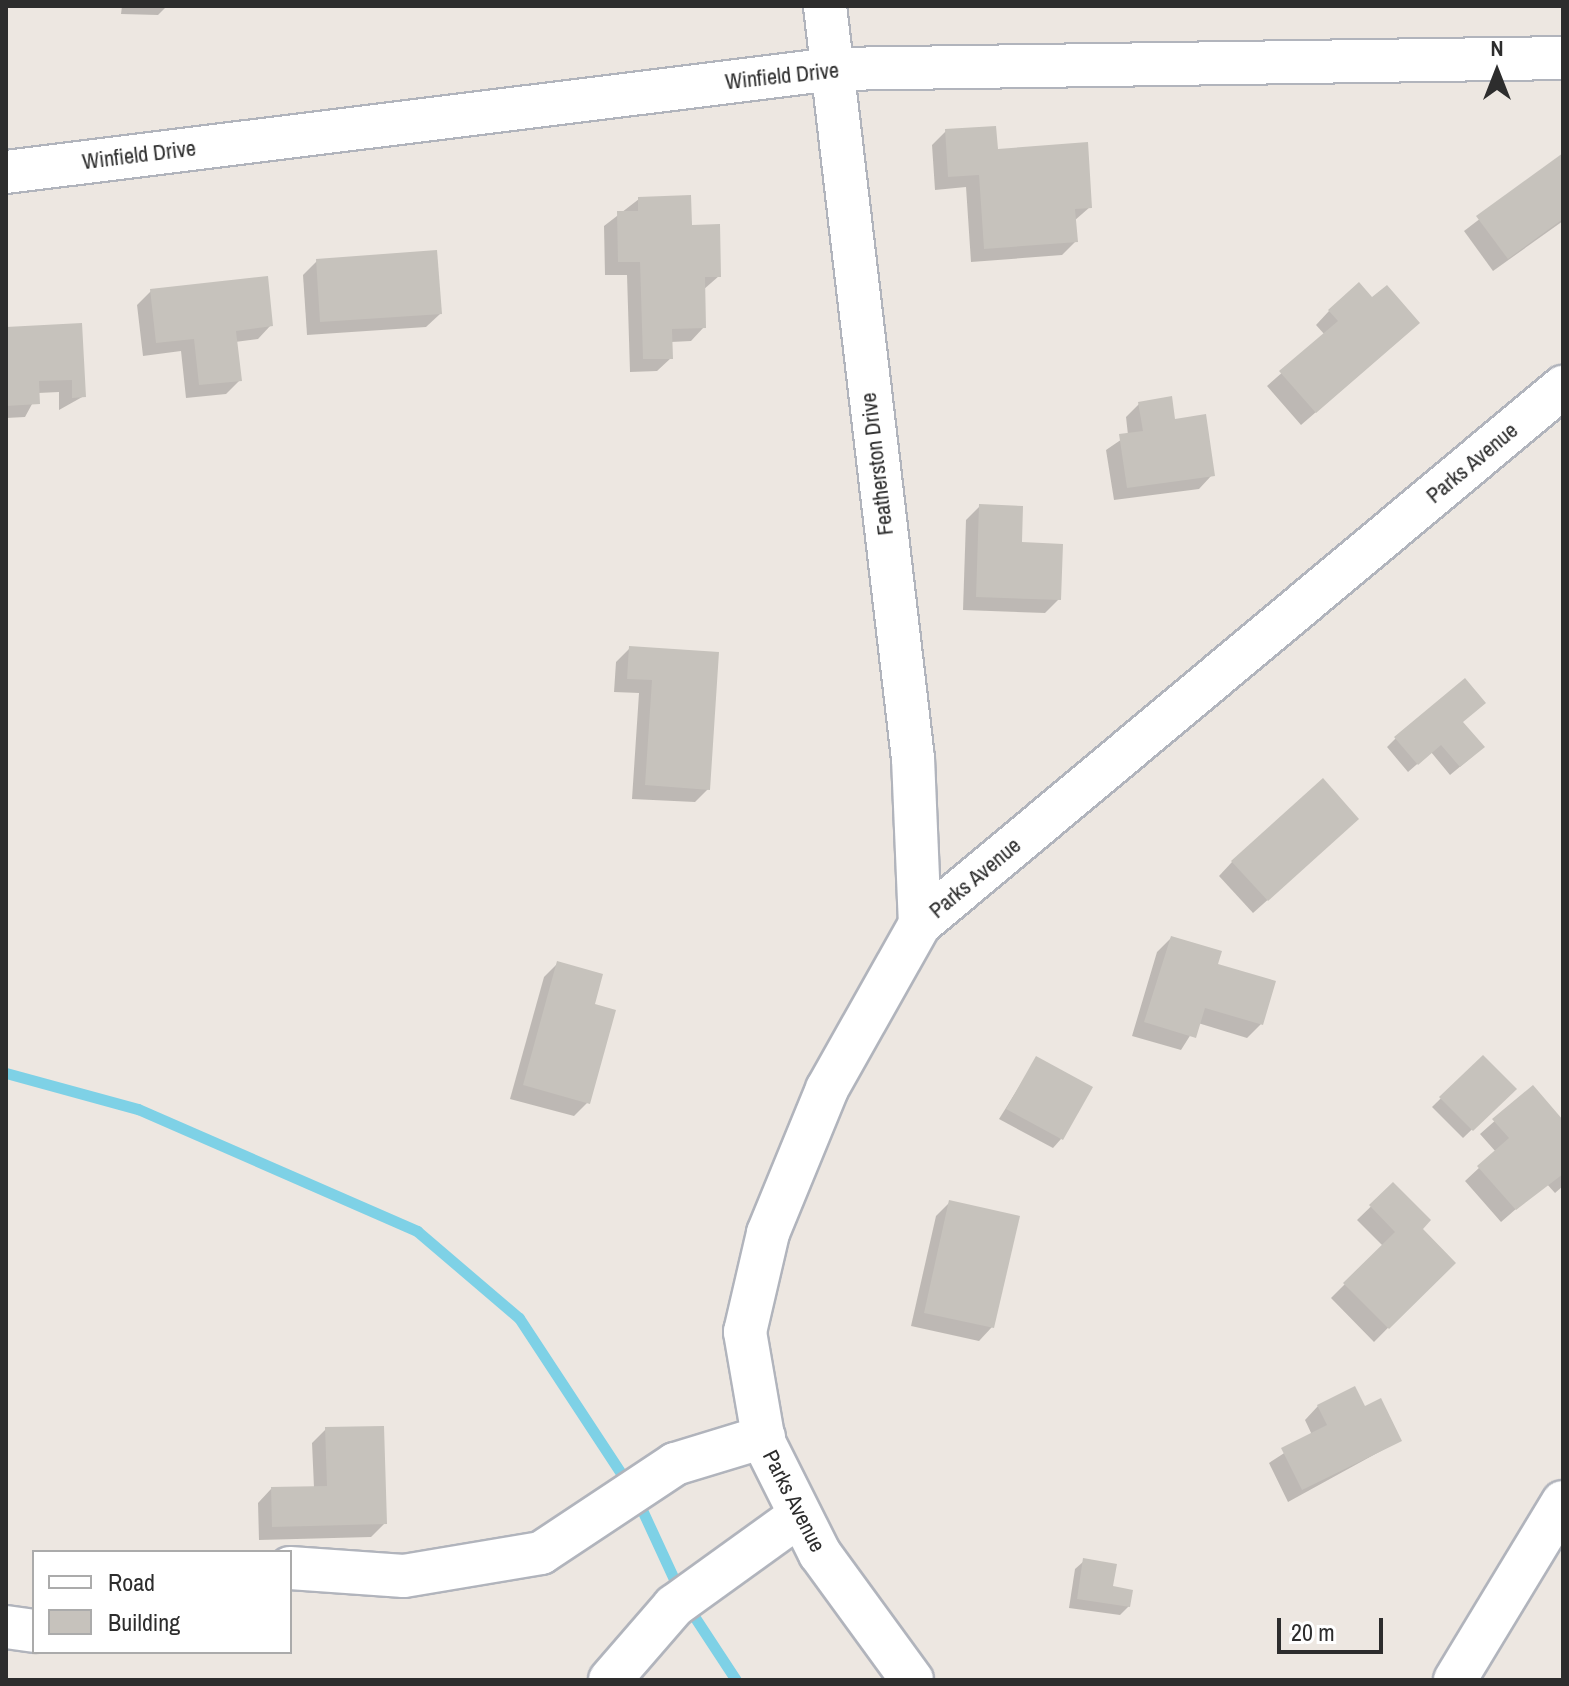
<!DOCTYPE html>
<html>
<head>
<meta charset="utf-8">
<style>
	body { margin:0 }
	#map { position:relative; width:1569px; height:1686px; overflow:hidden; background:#ede7e1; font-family:"Archivo Narrow",sans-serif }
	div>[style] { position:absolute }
	.shadow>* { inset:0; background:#0003 }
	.stream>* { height:11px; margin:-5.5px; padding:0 5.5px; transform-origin:5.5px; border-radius:5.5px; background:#7ed1e6 }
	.building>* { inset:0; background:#c6c2bc }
	.roads { filter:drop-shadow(2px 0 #b1b4bc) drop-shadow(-2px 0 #b1b4bc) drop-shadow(0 2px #b1b4bc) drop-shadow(0 -2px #b1b4bc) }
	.minor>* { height:42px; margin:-21px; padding:0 21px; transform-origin:21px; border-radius:21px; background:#fff }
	span { translate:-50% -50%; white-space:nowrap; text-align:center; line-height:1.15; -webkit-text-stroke:6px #fff; paint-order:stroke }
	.street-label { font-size:22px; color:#2d2d2d }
	.frame { position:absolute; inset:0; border:8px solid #2d2d2d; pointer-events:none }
	.legend { position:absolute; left:32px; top:1550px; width:260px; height:104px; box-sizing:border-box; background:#fff; border:2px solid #ababab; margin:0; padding:10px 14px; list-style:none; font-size:24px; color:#2d2d2d }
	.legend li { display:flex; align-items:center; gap:16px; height:40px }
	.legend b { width:40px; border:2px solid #ababab }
	.north { position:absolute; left:1457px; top:32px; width:80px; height:80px; -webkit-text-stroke:6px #fff; paint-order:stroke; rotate:0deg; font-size:22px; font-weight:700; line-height:32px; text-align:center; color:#2d2d2d }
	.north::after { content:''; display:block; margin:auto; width:28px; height:36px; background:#2d2d2d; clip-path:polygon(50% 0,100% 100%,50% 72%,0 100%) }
	.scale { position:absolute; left:1277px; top:1618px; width:106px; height:36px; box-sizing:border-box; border:4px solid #2d2d2d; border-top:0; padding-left:10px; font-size:24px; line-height:28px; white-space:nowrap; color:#2d2d2d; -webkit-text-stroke:6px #fff; paint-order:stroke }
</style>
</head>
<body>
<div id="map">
	<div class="shadow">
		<div style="clip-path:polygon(122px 6px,167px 6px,158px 15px,121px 14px)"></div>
		<div style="clip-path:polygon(946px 131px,1090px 207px,1074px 221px,1076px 241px,1062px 255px,971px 262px,966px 187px,935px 190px,932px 145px)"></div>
		<div style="clip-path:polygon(1563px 155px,1563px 221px,1493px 271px,1464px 231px)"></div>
		<div style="clip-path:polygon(639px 199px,690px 227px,719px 276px,703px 290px,704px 327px,691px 341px,671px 342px,671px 358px,657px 371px,630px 372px,627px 275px,605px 275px,604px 226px)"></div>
		<div style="clip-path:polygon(317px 261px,440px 314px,426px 327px,307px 335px,303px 275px)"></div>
		<div style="clip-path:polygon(151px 291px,271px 325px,258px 339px,235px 342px,240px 380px,226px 394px,186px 398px,181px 351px,143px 356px,137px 305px)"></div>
		<div style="clip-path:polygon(1329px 311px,1404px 336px,1301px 425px,1267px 386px,1325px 335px,1316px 325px)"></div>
		<div style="clip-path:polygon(81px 325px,84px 396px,59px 410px,59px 392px,38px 393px,25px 417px,6px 418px,6px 328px)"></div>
		<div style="clip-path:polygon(1139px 404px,1173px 421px,1212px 475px,1199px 489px,1114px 500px,1106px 450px,1128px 435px,1126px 417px)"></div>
		<div style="clip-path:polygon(980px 506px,1020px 544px,1059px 599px,1045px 613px,963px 610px,966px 520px)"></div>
		<div style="clip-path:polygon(630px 648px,716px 654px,708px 789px,695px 802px,632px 799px,639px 693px,614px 692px,616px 662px)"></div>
		<div style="clip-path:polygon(1461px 723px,1473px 756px,1450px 775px,1431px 752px,1408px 772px,1387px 747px,1396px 738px)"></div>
		<div style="clip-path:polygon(1343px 832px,1253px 913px,1219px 876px,1232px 862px)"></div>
		<div style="clip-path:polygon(1171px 938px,1216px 965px,1261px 1024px,1247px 1038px,1198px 1023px,1181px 1050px,1132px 1036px,1157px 952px)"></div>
		<div style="clip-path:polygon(558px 963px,592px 1006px,588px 1102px,574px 1116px,510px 1099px,544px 977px)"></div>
		<div style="clip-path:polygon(1483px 1057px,1514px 1089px,1463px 1138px,1432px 1107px)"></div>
		<div style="clip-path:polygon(1037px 1058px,1061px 1139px,1053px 1148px,999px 1119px)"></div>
		<div style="clip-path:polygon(1532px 1088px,1563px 1123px,1563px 1186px,1555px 1193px,1546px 1183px,1501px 1222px,1465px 1181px,1496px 1152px,1480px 1134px)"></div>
		<div style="clip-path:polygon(1393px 1185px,1420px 1229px,1453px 1262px,1374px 1342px,1331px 1298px,1383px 1246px,1357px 1220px)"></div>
		<div style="clip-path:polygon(950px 1202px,992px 1327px,979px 1341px,911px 1326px,936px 1216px)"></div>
		<div style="clip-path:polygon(1318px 1406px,1364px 1408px,1399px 1441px,1288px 1502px,1269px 1463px,1312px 1435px,1305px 1420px)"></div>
		<div style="clip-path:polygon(326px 1429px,385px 1523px,371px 1537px,259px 1540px,258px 1503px,271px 1489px,314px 1488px,312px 1443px)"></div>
		<div style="clip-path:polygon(1084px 1561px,1129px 1606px,1120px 1615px,1069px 1608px,1075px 1569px)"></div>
	</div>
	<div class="stream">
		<div style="left:6px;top:1073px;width:137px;rotate:15.3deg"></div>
		<div style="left:138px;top:1109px;width:305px;rotate:23.6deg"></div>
		<div style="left:417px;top:1231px;width:134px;rotate:40.5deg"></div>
		<div style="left:519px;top:1318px;width:199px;rotate:56.7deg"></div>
		<div style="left:637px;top:1499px;width:102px;rotate:65.2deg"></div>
		<div style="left:688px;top:1607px;width:87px;rotate:56.7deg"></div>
	</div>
	<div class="building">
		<div style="clip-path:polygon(996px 126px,998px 149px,1088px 142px,1092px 208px,1075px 209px,1078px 242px,984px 249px,979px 175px,948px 177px,945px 129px)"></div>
		<div style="clip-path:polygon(1563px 153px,1563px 219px,1508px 259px,1476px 216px)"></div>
		<div style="clip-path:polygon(691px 195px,692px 225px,720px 224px,721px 277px,705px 277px,706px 328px,672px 329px,673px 359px,643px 359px,640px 262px,618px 262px,617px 211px,638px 211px,638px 197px)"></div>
		<div style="clip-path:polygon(437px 250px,442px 314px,320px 322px,316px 259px)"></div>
		<div style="clip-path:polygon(268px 276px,273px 326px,236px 331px,242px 381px,199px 385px,194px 339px,156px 343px,150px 289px)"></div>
		<div style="clip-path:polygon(1359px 282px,1372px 297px,1387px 285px,1420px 323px,1316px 413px,1279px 371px,1338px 321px,1328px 310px)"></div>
		<div style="clip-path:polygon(82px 323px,86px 397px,72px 398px,72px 380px,39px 381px,40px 404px,6px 406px,6px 327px)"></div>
		<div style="clip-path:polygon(1172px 396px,1175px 419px,1206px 414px,1215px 476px,1127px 488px,1119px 434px,1143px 431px,1138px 402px)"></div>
		<div style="clip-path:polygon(979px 504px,1023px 506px,1022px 542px,1063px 544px,1061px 600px,976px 597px)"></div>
		<div style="clip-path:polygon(629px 646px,719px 652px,710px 790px,645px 785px,652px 680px,627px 679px)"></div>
		<div style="clip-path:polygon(1465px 678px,1486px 703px,1463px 722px,1485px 747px,1460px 767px,1441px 745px,1418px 765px,1394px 737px)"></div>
		<div style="clip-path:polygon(1323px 778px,1359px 819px,1268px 901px,1231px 861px)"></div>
		<div style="clip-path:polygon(1171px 936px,1222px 951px,1218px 964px,1276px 981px,1263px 1025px,1205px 1008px,1196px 1038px,1144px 1022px)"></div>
		<div style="clip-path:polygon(557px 961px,603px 974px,595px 1004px,616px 1010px,590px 1104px,523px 1085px)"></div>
		<div style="clip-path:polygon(1483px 1055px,1517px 1089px,1473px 1131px,1439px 1097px)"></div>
		<div style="clip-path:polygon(1036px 1056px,1093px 1087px,1063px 1140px,1006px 1109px)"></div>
		<div style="clip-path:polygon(1533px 1085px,1563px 1120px,1563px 1174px,1516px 1210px,1477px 1166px,1509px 1138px,1492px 1119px)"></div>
		<div style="clip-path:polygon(1393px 1182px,1431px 1220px,1423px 1229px,1456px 1263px,1389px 1329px,1343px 1283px,1395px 1232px,1369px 1205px)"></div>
		<div style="clip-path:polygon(949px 1200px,1020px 1216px,994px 1328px,924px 1313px)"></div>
		<div style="clip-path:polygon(1355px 1386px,1365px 1406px,1381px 1398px,1402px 1441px,1302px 1490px,1281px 1448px,1327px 1425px,1317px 1405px)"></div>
		<div style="clip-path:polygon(384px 1426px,387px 1524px,272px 1527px,271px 1487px,327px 1486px,325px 1427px)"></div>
		<div style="clip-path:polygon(1083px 1558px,1117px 1564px,1113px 1586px,1133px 1590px,1130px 1607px,1077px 1599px)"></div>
	</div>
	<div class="roads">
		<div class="minor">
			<div style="left:825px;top:6px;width:757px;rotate:83.33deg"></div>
			<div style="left:913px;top:758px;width:166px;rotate:87.6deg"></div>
			<div style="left:6px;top:172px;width:833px;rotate:-7.1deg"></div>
			<div style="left:833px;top:69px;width:730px;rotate:-0.86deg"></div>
			<div style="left:290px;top:1568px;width:114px;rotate:4deg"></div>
			<div style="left:404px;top:1576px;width:139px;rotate:-9.5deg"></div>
			<div style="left:541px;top:1553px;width:161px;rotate:-33.6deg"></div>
			<div style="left:675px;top:1464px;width:93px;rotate:-16.9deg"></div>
			<div style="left:6px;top:1627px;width:28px;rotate:8deg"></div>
			<div style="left:610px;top:1680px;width:98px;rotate:-49.1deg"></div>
			<div style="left:674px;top:1606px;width:155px;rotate:-35.8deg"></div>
			<div style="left:912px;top:1680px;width:156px;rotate:-126.1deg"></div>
			<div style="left:820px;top:1554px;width:125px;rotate:-116.6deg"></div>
			<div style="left:764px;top:1442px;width:112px;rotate:-99.8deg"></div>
			<div style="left:745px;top:1332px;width:102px;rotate:-76.9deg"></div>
			<div style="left:768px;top:1233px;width:156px;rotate:-67.7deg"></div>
			<div style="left:827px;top:1089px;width:189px;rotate:-60.6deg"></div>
			<div style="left:920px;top:924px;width:838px;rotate:-39.87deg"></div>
			<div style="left:1455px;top:1680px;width:208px;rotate:-58.8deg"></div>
		</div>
	</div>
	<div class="street-label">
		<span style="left:782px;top:76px;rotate:-6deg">Winfield Drive</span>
		<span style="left:139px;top:155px;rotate:-7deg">Winfield Drive</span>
		<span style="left:1472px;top:463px;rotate:-40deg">Parks Avenue</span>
		<span style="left:877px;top:464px;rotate:-97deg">Featherston Drive</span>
		<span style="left:975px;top:878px;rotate:-40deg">Parks Avenue</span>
		<span style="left:794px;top:1501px;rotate:63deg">Parks Avenue</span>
	</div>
	<div class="frame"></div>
	<ul class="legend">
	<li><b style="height:10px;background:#fff"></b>Road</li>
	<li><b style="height:22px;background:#c6c2bc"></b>Building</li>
	</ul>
	<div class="north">N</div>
	<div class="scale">20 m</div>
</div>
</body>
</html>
